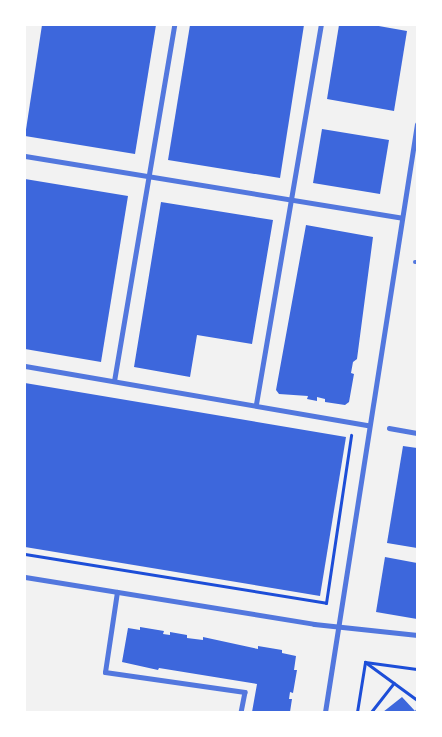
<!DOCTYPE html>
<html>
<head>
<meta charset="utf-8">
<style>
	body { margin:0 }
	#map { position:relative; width:442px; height:737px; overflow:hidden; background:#f2f2f2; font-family:Signika,sans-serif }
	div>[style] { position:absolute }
	.building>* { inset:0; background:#3d67dc }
	.path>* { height:3px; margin:-1.5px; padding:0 1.5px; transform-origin:1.5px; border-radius:1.5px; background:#1d4ed8 }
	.pedestrian>* { height:4.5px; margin:-2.25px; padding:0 2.25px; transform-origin:2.25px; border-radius:2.25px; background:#5277de }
	.minor>* { height:5px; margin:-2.5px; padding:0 2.5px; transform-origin:2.5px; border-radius:2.5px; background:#5277de }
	span { translate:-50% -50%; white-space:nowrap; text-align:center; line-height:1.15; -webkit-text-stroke:5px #fff; paint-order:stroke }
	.frame { position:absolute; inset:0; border:26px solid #fff; pointer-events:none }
</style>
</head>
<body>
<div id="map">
	<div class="building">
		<div style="clip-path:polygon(42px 25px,156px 25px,135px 154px,25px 136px)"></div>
		<div style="clip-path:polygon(190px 25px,304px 25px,280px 178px,168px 160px)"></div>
		<div style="clip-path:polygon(339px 25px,373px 25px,407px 31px,394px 111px,327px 99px)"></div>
		<div style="clip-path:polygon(322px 129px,389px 140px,380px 194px,313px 183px)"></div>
		<div style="clip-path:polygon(25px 179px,128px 196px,101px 362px,25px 349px)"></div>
		<div style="clip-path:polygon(161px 202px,273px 220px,252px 344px,197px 335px,190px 377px,134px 367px)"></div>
		<div style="clip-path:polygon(306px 225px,373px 237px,357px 359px,353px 362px,351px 373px,354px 374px,349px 402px,345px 405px,325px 402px,325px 399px,317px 397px,317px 401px,307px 399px,308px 396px,279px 394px,276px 390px)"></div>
		<div style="clip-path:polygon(25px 383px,346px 437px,320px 596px,25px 547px)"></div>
		<div style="clip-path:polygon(403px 446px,417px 448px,417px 548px,387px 543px)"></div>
		<div style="clip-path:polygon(385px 557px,417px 563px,417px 619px,376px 612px)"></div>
		<div style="clip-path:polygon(140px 627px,164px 631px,163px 634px,170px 635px,170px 632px,187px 635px,187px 638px,203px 640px,203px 637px,258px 649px,258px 646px,282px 650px,282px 653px,296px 656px,294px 670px,297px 670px,293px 693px,290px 692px,289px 699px,292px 699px,290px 712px,252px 712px,257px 684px,159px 668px,158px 670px,122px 662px,128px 628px,140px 630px)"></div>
		<div style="clip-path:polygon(402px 697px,415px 711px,417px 708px,417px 712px,383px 712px)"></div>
	</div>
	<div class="path">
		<div style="left:25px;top:554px;width:305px;rotate:9.2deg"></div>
		<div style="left:326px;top:603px;width:170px;rotate:-81.5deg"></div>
		<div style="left:365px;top:662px;width:64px;rotate:36.2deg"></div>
		<div style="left:357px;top:712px;width:51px;rotate:-80.9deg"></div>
		<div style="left:365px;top:662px;width:52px;rotate:7.7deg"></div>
		<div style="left:371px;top:712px;width:37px;rotate:-52deg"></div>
	</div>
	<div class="pedestrian">
		<div style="left:415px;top:262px;width:2px"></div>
		<div style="left:389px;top:428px;width:28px;rotate:10deg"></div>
		<div style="left:105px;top:672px;width:141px;rotate:8.1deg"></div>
		<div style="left:245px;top:692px;width:20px;rotate:101deg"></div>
	</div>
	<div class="minor">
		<div style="left:25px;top:156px;width:382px;rotate:9.3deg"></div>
		<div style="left:25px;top:366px;width:348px;rotate:9.8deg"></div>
		<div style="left:114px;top:381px;width:361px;rotate:-80.4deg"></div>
		<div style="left:256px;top:404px;width:385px;rotate:-80.3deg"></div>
		<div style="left:25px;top:577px;width:293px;rotate:9.2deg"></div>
		<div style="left:314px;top:624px;width:104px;rotate:6.1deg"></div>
		<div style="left:105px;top:672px;width:81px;rotate:-81.5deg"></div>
		<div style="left:325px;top:712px;width:595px;rotate:-81.11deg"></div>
	</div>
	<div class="frame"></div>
</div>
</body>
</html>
